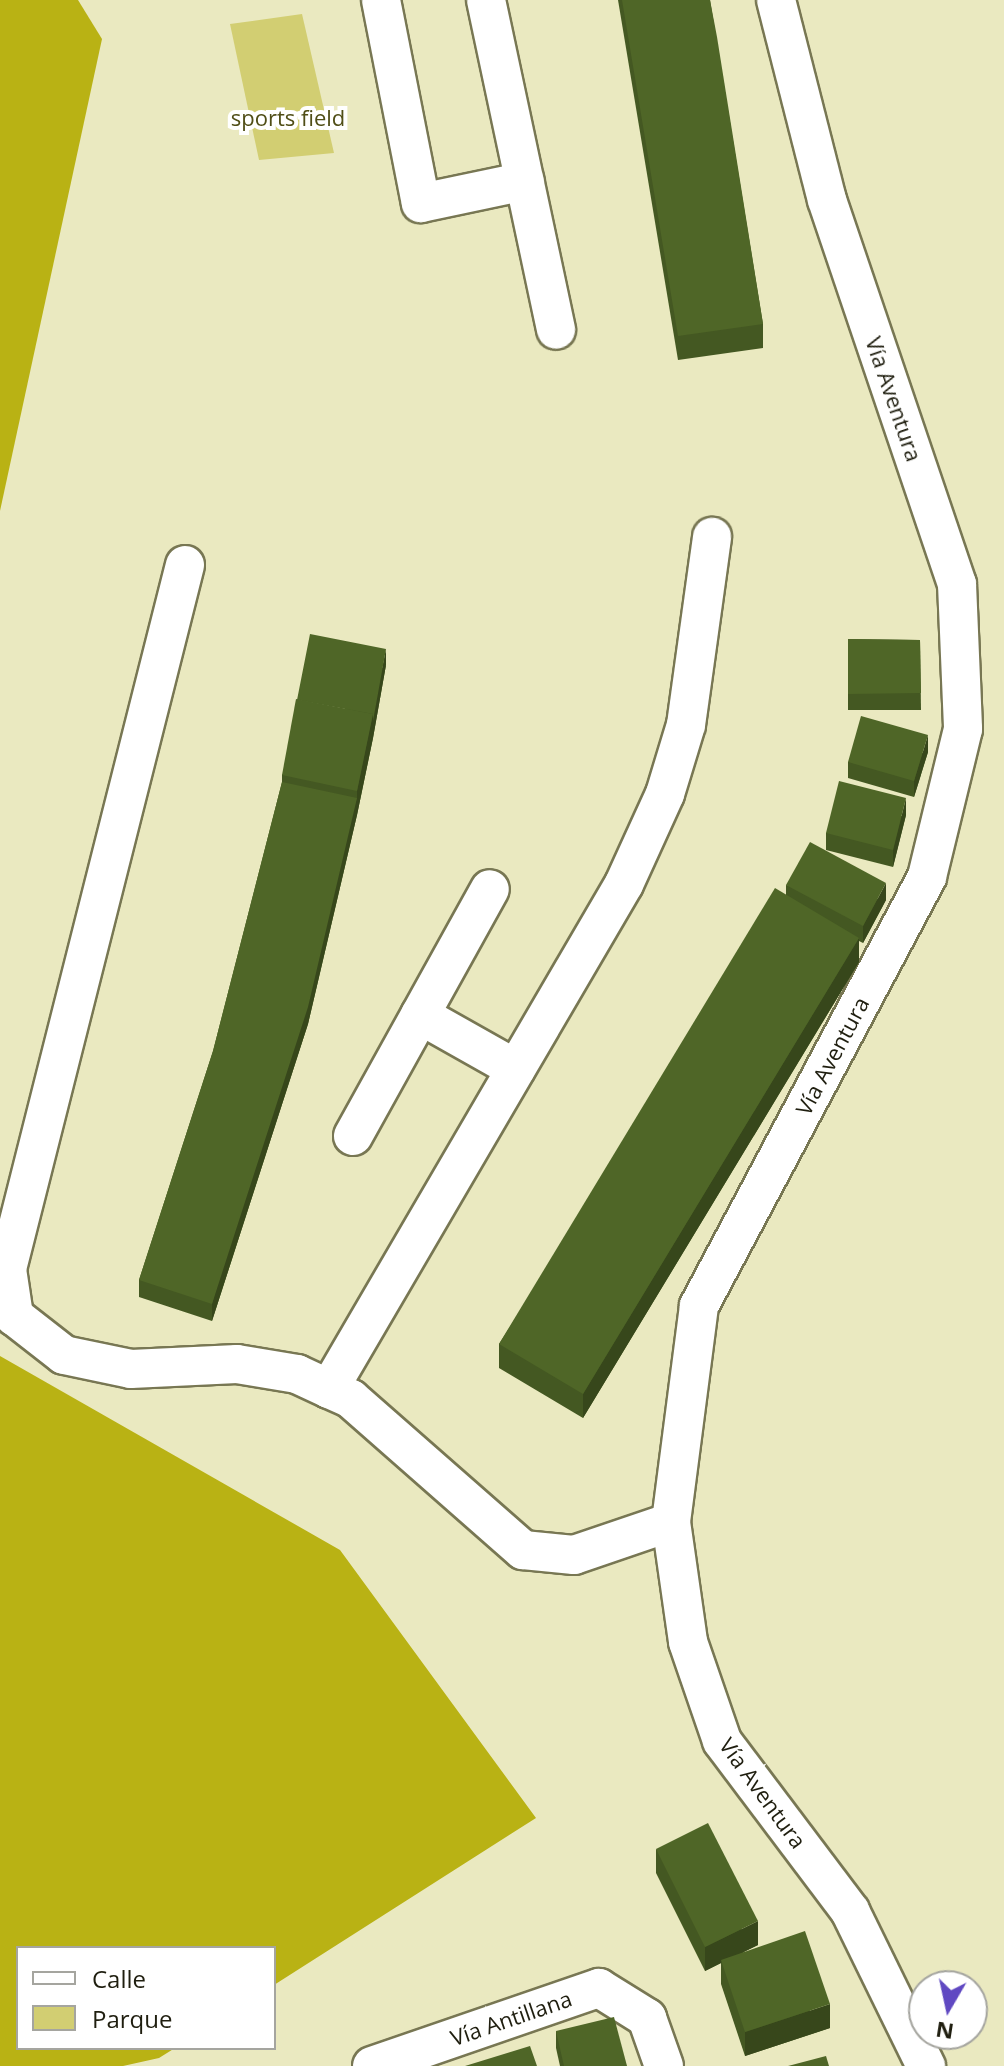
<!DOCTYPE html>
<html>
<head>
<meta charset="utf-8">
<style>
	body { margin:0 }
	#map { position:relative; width:1004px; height:2066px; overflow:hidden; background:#eae9c0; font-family:"Open Sans",sans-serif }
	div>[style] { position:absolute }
	.green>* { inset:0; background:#d2ce72 }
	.forest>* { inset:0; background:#b9b214 }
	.roads { filter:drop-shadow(2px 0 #787753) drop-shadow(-2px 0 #787753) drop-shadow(0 2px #787753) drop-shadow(0 -2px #787753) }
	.minor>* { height:38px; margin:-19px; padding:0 19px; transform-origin:19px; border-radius:19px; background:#fff }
	.wall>* { inset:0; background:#445822 }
	.shaded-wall>* { inset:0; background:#37471b }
	.building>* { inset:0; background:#4f6627 }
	span { translate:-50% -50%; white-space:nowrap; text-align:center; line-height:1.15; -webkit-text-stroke:8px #fff; paint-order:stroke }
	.park-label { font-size:22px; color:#504e17 }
	.street-label { font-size:22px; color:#1f1e0f }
	.legend { position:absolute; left:16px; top:1946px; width:260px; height:104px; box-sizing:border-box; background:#fff; border:2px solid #a5a59f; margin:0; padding:10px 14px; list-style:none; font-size:24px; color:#1f1e0f }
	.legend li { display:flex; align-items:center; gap:16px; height:40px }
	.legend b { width:40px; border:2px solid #a5a59f }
	.north { position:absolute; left:908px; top:1970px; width:80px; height:80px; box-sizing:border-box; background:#fff; border:2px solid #a5a59f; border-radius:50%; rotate:189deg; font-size:22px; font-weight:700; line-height:32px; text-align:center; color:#1f1e0f }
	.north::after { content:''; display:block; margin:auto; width:28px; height:36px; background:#6049c2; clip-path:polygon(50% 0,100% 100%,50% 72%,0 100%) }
</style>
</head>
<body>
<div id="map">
	<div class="green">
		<div style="clip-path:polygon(302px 14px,334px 153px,259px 160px,230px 24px)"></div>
	</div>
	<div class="forest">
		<div style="clip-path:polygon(0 0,78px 0,102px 39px,0 511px)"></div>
		<div style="clip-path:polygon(0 1356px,340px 1550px,536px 1818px,274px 1985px,274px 1948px,18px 1948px,18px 2048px,175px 2048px,159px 2058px,123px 2066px,0 2066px)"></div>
	</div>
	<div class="roads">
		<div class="minor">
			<div style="left:381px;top:0;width:207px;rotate:78.9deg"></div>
			<div style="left:421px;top:203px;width:106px;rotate:-11.9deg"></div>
			<div style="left:486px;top:0;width:337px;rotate:78deg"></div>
			<div style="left:776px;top:0;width:206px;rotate:75.7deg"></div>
			<div style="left:827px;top:200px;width:405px;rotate:71.3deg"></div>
			<div style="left:957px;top:584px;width:145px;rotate:87.6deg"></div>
			<div style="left:963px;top:729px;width:152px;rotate:103.7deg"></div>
			<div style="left:927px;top:877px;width:486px;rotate:118deg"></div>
			<div style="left:699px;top:1306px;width:218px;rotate:97.4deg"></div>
			<div style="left:671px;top:1522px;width:121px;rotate:81.9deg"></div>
			<div style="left:688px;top:1642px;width:105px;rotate:71deg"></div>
			<div style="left:722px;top:1741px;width:213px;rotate:53deg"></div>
			<div style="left:850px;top:1911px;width:173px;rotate:63.9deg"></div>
			<div style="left:185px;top:565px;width:726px;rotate:104.19deg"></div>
			<div style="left:7px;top:1269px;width:48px;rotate:81.5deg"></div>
			<div style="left:14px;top:1316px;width:63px;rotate:38deg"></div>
			<div style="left:64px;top:1355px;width:68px;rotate:11.8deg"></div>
			<div style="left:131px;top:1369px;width:106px;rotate:-2.7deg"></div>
			<div style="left:237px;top:1364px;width:61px;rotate:9.5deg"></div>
			<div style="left:297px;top:1374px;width:35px;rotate:25deg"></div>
			<div style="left:329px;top:1389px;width:24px;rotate:24deg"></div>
			<div style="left:351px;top:1399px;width:229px;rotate:41.3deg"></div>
			<div style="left:523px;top:1550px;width:51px;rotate:5.6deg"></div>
			<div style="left:574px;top:1555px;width:102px;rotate:-18.8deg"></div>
			<div style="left:420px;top:1015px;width:110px;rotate:29.4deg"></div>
			<div style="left:353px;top:1136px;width:282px;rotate:-61deg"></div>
			<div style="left:329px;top:1389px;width:585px;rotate:-59.71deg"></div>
			<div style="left:624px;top:884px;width:99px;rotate:-65.5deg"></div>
			<div style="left:665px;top:794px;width:72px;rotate:-73.1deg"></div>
			<div style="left:686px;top:725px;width:190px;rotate:-82.1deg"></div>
			<div style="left:372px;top:2066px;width:240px;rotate:-19deg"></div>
			<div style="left:599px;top:1988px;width:57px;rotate:32deg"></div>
			<div style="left:647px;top:2018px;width:51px;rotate:70.5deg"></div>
		</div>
	</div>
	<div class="wall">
		<div style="clip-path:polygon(618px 0,710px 0,763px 324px,763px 348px,678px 360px)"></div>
		<div style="clip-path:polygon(848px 639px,920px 640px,921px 710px,848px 710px)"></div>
		<div style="clip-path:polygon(386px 665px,373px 738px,357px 815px,308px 1024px,212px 1321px,139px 1297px,139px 1280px,213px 1051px,282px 782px,282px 775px)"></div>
		<div style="clip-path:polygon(928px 752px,914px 797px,848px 778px,848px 762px)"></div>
		<div style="clip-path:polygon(906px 815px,893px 867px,826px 850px,826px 833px)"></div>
		<div style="clip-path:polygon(786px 885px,886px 900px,863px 943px,859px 941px,859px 962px,583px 1418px,499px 1368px,499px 1344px,786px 895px)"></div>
		<div style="clip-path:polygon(656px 1849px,758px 1945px,743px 1952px,830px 2028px,745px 2056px,721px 1984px,721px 1963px,705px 1971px,656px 1873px)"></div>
		<div style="clip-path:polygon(556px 2031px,627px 2066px,560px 2066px,556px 2048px)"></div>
	</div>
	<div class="shaded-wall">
		<div style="clip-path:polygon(386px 649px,386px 665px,373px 738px,357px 815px,308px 1024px,212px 1321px,212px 1304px,357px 798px,357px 791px)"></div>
		<div style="clip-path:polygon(928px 735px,928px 752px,914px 797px,914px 781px)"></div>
		<div style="clip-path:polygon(906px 798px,906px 815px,893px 867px,893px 850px)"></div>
		<div style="clip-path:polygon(886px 883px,886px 900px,863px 943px,863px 926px)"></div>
		<div style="clip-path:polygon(859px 938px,859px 962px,583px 1418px,583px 1394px)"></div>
		<div style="clip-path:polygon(758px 1921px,758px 1945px,722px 1963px,721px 1960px,721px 1963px,705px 1971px,705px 1947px)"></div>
		<div style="clip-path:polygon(830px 2004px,830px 2028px,745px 2056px,745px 2032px)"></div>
	</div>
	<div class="building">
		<div style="clip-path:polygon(622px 0,710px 0,717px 37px,763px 324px,678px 336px)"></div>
		<div style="clip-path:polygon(310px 634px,386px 649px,373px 721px,373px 714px,297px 700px)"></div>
		<div style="clip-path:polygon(848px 639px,920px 640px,921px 693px,848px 694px)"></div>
		<div style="clip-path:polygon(296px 699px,373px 714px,357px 791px,282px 775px)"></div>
		<div style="clip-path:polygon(861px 716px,928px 735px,914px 781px,848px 762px)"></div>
		<div style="clip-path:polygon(839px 781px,906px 798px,893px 850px,826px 833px)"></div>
		<div style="clip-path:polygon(282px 782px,357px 798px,308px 1007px,212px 1304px,139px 1280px,213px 1051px)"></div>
		<div style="clip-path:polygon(810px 842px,886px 883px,863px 926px,786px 885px)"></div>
		<div style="clip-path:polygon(775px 888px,859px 938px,583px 1394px,499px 1344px)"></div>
		<div style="clip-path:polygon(708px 1823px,758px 1921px,705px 1947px,656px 1849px)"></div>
		<div style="clip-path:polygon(805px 1931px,830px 2004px,745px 2032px,721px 1960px)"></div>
		<div style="clip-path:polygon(614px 2017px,627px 2066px,564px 2066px,556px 2031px)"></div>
		<div style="clip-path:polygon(530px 2046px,537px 2066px,465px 2066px)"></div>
		<div style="clip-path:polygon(826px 2056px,829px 2066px,788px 2066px)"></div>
	</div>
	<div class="park-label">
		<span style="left:288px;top:118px">sports field</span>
	</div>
	<div class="street-label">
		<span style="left:894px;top:399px;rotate:71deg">Vía Aventura</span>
		<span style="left:832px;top:1056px;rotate:-62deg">Vía Aventura</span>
		<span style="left:763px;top:1793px;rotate:54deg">Vía Aventura</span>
		<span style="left:511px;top:2018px;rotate:-19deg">Vía Antillana</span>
	</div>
	<ul class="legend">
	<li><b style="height:10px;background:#fff"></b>Calle</li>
	<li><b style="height:22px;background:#d2ce72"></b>Parque</li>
	</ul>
	<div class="north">N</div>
</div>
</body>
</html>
